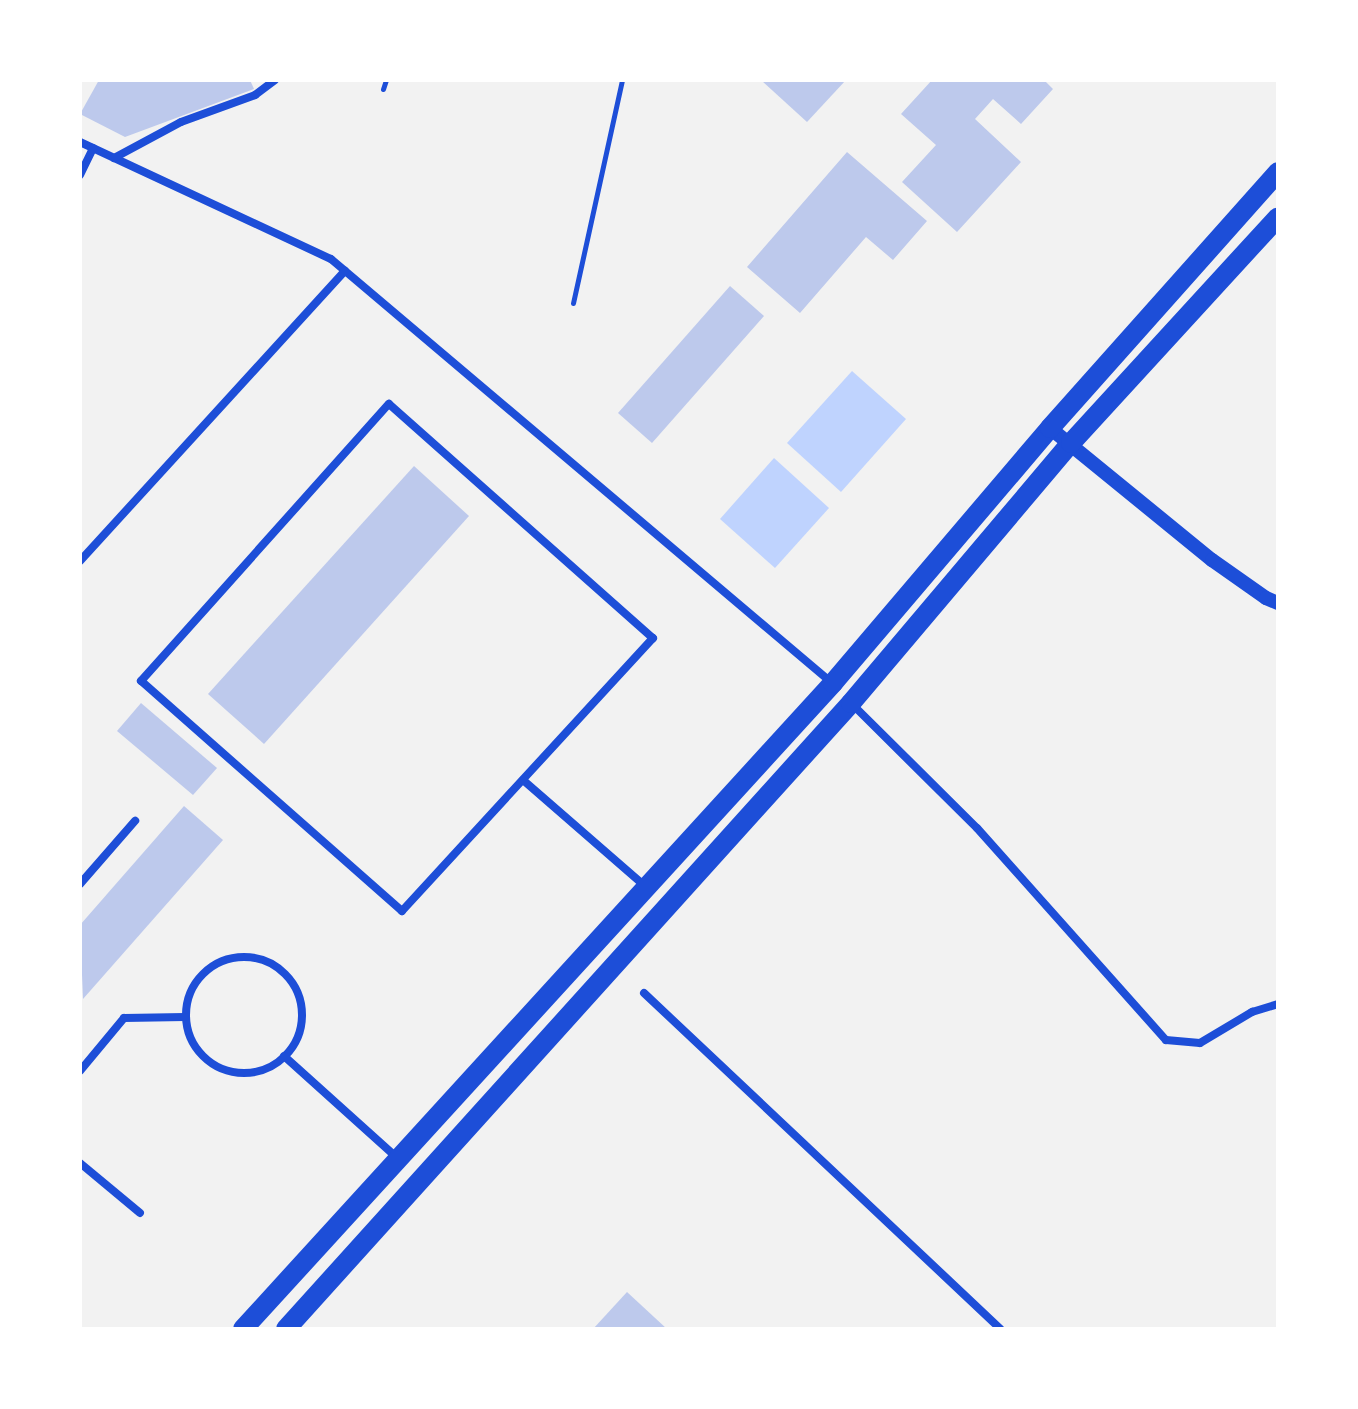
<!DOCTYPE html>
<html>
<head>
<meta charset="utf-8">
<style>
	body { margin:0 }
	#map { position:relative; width:1358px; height:1409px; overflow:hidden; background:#f2f2f2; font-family:Barlow,sans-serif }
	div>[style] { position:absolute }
	.water>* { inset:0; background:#bfd3fe }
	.building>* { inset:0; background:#bdc9ec }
	.path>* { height:5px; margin:-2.5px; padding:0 2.5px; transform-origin:2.5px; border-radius:2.5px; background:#1d4ed8 }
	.minor>* { height:8px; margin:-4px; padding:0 4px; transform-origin:4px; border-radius:4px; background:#1d4ed8 }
	.minor>.ring { margin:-4px; padding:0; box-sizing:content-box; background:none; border:8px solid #1d4ed8; border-radius:50% }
	.tertiary>* { height:14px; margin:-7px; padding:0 7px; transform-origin:7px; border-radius:7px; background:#1d4ed8 }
	.primary>* { height:20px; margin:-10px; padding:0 10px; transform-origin:10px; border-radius:10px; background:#1d4ed8 }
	span { translate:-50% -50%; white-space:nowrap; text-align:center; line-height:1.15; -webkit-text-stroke:8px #fff; paint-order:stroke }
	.frame { position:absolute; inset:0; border:82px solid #fff; pointer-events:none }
</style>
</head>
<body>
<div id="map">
	<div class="water">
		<div style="clip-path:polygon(852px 371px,906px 419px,841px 492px,787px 443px)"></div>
		<div style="clip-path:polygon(774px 458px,829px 508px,775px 568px,720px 519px)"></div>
	</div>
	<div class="building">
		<div style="clip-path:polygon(99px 80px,250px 80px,254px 89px,125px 137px,80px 114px)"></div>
		<div style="clip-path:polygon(761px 80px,846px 80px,807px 122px)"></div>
		<div style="clip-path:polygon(932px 80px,1044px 80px,1053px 89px,1021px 124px,993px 99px,975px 119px,1021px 162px,957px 232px,902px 182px,936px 145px,901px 114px)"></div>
		<div style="clip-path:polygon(847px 152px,927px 221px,893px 260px,866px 237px,800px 313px,747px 267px)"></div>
		<div style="clip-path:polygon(730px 286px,764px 316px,652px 443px,618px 413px)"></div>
		<div style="clip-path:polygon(414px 466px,469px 516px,264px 744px,208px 694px)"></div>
		<div style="clip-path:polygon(141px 703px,217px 768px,193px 795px,117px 731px)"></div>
		<div style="clip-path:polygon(184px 806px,223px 840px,83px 999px,80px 925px)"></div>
		<div style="clip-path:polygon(627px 1292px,667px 1329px,593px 1329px)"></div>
	</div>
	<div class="path">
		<div style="left:383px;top:89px;width:9px;rotate:-72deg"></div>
		<div style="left:573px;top:303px;width:228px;rotate:-77.6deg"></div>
	</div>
	<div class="minor">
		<div style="left:80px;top:142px;width:277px;rotate:25deg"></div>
		<div style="left:331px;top:259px;width:656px;rotate:40.24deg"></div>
		<div style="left:114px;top:158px;width:76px;rotate:-28.2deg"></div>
		<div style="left:181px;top:122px;width:79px;rotate:-20deg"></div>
		<div style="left:255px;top:95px;width:25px;rotate:-37deg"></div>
		<div style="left:80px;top:175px;width:30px;rotate:-64deg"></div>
		<div style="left:389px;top:404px;width:353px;rotate:41.6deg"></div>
		<div style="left:653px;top:638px;width:371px;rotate:132.6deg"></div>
		<div style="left:402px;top:911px;width:348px;rotate:-138.6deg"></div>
		<div style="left:141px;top:681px;width:372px;rotate:-48.2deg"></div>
		<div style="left:80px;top:561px;width:393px;rotate:-47.6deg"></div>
		<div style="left:852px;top:704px;width:176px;rotate:44.8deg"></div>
		<div style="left:977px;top:828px;width:284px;rotate:48.3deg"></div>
		<div style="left:1166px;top:1040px;width:34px;rotate:5deg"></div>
		<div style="left:1200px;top:1043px;width:61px;rotate:-30.8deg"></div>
		<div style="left:1252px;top:1012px;width:27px;rotate:-17deg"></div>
		<div style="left:523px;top:780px;width:163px;rotate:41deg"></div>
		<div style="left:80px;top:884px;width:84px;rotate:-48.9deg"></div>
		<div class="ring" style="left:186px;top:957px;width:108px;height:108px"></div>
		<div style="left:644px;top:993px;width:490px;rotate:43.3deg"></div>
		<div style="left:284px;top:1056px;width:151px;rotate:42deg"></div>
		<div style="left:80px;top:1071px;width:69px;rotate:-50.3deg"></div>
		<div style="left:124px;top:1018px;width:61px;rotate:-0.9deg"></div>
		<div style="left:80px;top:1163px;width:78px;rotate:39.8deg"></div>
	</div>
	<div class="tertiary">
		<div style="left:1050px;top:428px;width:209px;rotate:39.2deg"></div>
		<div style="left:1212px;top:560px;width:66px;rotate:35.1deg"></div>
		<div style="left:1266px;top:598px;width:13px;rotate:23deg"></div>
	</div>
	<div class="primary">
		<div style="left:243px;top:1329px;width:875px;rotate:-47.59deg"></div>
		<div style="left:833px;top:683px;width:335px;rotate:-49.6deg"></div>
		<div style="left:1050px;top:428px;width:343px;rotate:-48.3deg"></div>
		<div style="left:286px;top:1329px;width:843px;rotate:-47.93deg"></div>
		<div style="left:851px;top:703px;width:341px;rotate:-49.8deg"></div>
		<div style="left:1071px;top:443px;width:306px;rotate:-47.5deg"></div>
	</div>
	<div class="frame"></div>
</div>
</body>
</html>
